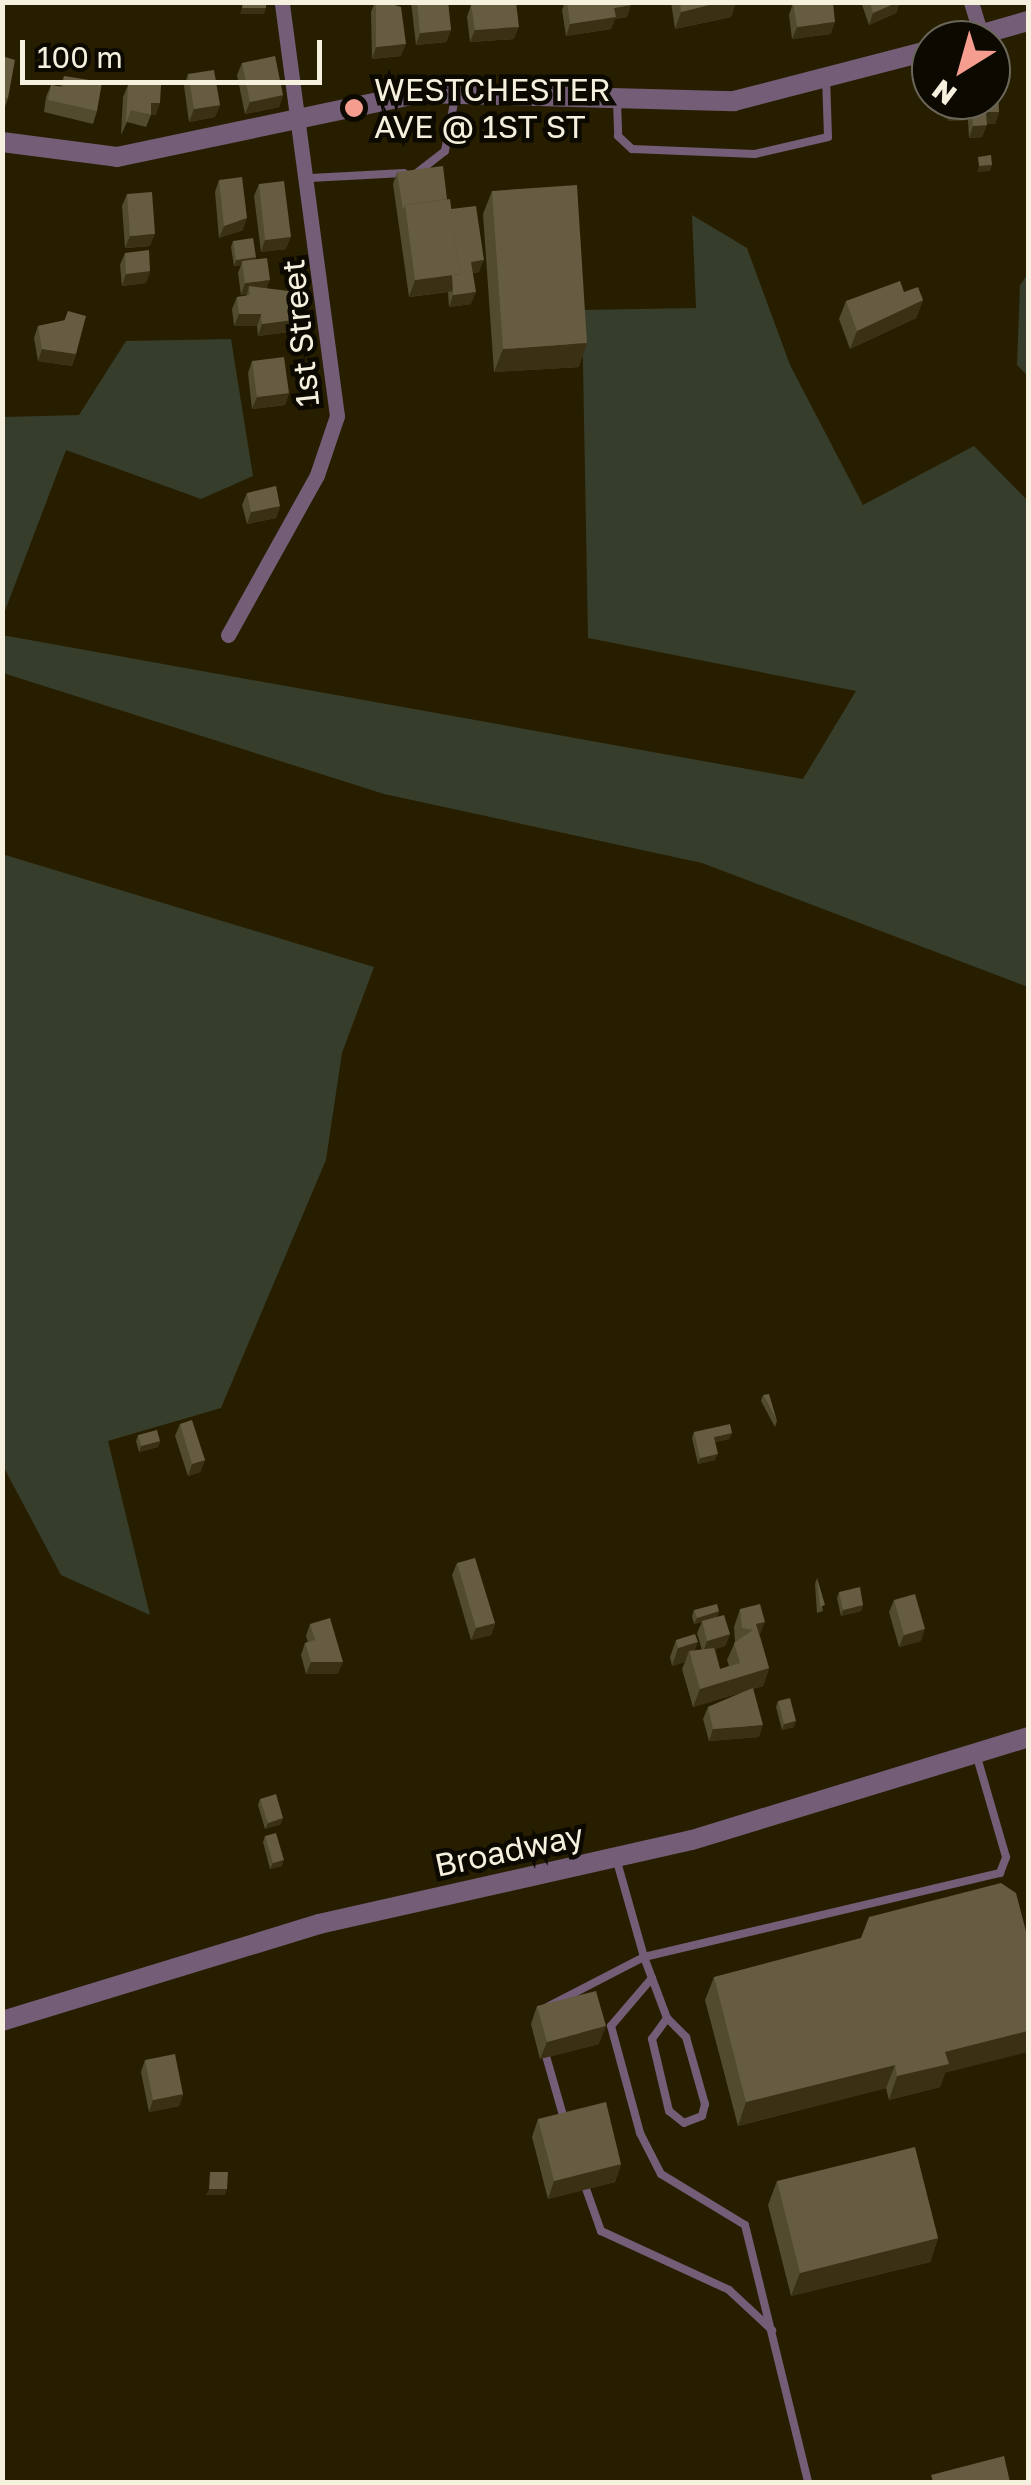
<!DOCTYPE html>
<html>
<head>
<meta charset="utf-8">
<style>
	body { margin:0 }
	#map { position:relative; width:1031px; height:2485px; overflow:hidden; background:#271e00; font-family:"Golos Text",sans-serif }
	div>[style] { position:absolute }
	.green>* { inset:0; background:#363d2b }
	.service>* { height:8px; margin:-4px; padding:0 4px; transform-origin:4px; border-radius:4px; background:#735d77 }
	.minor>* { height:15px; margin:-7.5px; padding:0 7.5px; transform-origin:7.5px; border-radius:7.5px; background:#735d77 }
	.tertiary>* { height:20px; margin:-10px; padding:0 10px; transform-origin:10px; border-radius:10px; background:#735d77 }
	.wall>* { inset:0; background:#534b2e }
	.shaded-wall>* { inset:0; background:#3a3114 }
	.building>* { inset:0; background:#655c41 }
	.dots>* { width:28px; height:28px; translate:-50% -50%; box-sizing:border-box; border:5px solid #0c0901; border-radius:50% }
	span { translate:-50% -50%; white-space:nowrap; text-align:center; line-height:1.15; -webkit-text-stroke:9px #0c0901; paint-order:stroke }
	.poi-label { font-size:32px; color:#f6f1de }
	.left { translate:0 -50%; text-align:left }
	.street-label { font-size:32px; color:#f6f1de }
	.frame { position:absolute; inset:0; border:5px solid #f6f1de; pointer-events:none }
	.north { position:absolute; left:911px; top:20px; width:100px; height:100px; box-sizing:border-box; background:#0c0901; border:2px solid #6a6659; border-radius:50%; rotate:217deg; font-size:28px; font-weight:700; line-height:40px; text-align:center; color:#f6f1de }
	.north::after { content:''; display:block; margin:auto; width:35px; height:45px; background:#f59d8e; clip-path:polygon(50% 0,100% 100%,50% 72%,0 100%) }
	.scale { position:absolute; left:20px; top:40px; width:302px; height:45px; box-sizing:border-box; border:5px solid #f6f1de; border-top:0; padding-left:12px; font-size:30px; line-height:35px; white-space:nowrap; color:#f6f1de; -webkit-text-stroke:8px #0c0901; paint-order:stroke }
</style>
</head>
<body>
<div id="map">
	<div class="green">
		<div style="clip-path:polygon(692px 215px,747px 248px,790px 365px,863px 505px,974px 446px,1028px 501px,1028px 987px,702px 863px,384px 794px,3px 673px,2px 635px,803px 779px,856px 691px,588px 638px,582px 310px,696px 308px)"></div>
		<div style="clip-path:polygon(1028px 274px,1028px 376px,1017px 365px,1020px 285px)"></div>
		<div style="clip-path:polygon(231px 339px,253px 476px,201px 499px,66px 450px,3px 616px,3px 417px,79px 415px,126px 341px)"></div>
		<div style="clip-path:polygon(2px 854px,374px 967px,342px 1053px,326px 1160px,221px 1408px,108px 1441px,150px 1615px,61px 1575px,3px 1466px)"></div>
	</div>
	<div class="service">
		<div style="left:617px;top:101px;width:35px;rotate:88deg"></div>
		<div style="left:618px;top:136px;width:19px;rotate:43deg"></div>
		<div style="left:632px;top:149px;width:123px;rotate:2.3deg"></div>
		<div style="left:755px;top:154px;width:75px;rotate:-13.1deg"></div>
		<div style="left:828px;top:137px;width:60px;rotate:-91.9deg"></div>
		<div style="left:418px;top:172px;width:34px;rotate:-38deg"></div>
		<div style="left:445px;top:151px;width:55px;rotate:-79.5deg"></div>
		<div style="left:310px;top:178px;width:94px;rotate:-3deg"></div>
		<div style="left:616px;top:1858px;width:103px;rotate:74.2deg"></div>
		<div style="left:644px;top:1957px;width:65px;rotate:69.3deg"></div>
		<div style="left:667px;top:2018px;width:27px;rotate:45deg"></div>
		<div style="left:686px;top:2037px;width:70px;rotate:74.2deg"></div>
		<div style="left:705px;top:2104px;width:12px;rotate:104deg"></div>
		<div style="left:702px;top:2116px;width:19px;rotate:159deg"></div>
		<div style="left:684px;top:2123px;width:19px;rotate:-141deg"></div>
		<div style="left:669px;top:2111px;width:74px;rotate:-103.3deg"></div>
		<div style="left:652px;top:2039px;width:26px;rotate:-54deg"></div>
		<div style="left:652px;top:1978px;width:63px;rotate:130.5deg"></div>
		<div style="left:611px;top:2026px;width:111px;rotate:74.8deg"></div>
		<div style="left:640px;top:2133px;width:46px;rotate:62.9deg"></div>
		<div style="left:661px;top:2174px;width:98px;rotate:31.3deg"></div>
		<div style="left:745px;top:2225px;width:265px;rotate:76.2deg"></div>
		<div style="left:547px;top:2007px;width:109px;rotate:-27.3deg"></div>
		<div style="left:644px;top:1957px;width:366px;rotate:-13.3deg"></div>
		<div style="left:1000px;top:1873px;width:17px;rotate:-69deg"></div>
		<div style="left:1006px;top:1857px;width:104px;rotate:-106.2deg"></div>
		<div style="left:544px;top:2049px;width:76px;rotate:74deg"></div>
		<div style="left:584px;top:2183px;width:51px;rotate:70.5deg"></div>
		<div style="left:601px;top:2231px;width:141px;rotate:24.7deg"></div>
		<div style="left:729px;top:2290px;width:59px;rotate:42.9deg"></div>
	</div>
	<div class="minor">
		<div style="left:971px;top:2px;width:34px;rotate:73deg"></div>
		<div style="left:228px;top:635px;width:183px;rotate:-60.9deg"></div>
		<div style="left:317px;top:475px;width:62px;rotate:-71.3deg"></div>
		<div style="left:337px;top:416px;width:418px;rotate:-97.6deg"></div>
	</div>
	<div class="tertiary">
		<div style="left:961px;top:40px;width:70px;rotate:-15.8deg"></div>
		<div style="left:2px;top:142px;width:116px;rotate:7.4deg"></div>
		<div style="left:117px;top:157px;width:312px;rotate:-11.9deg"></div>
		<div style="left:422px;top:93px;width:312px;rotate:1.5deg"></div>
		<div style="left:734px;top:101px;width:203px;rotate:-14.5deg"></div>
		<div style="left:2px;top:2021px;width:332px;rotate:-17deg"></div>
		<div style="left:319px;top:1924px;width:382px;rotate:-12.7deg"></div>
		<div style="left:692px;top:1840px;width:351px;rotate:-17deg"></div>
	</div>
	<div class="wall">
		<div style="clip-path:polygon(375px 2px,385px 2px,401px 56px,372px 59px,371px 12px)"></div>
		<div style="clip-path:polygon(411px 2px,448px 2px,451px 30px,446px 42px,416px 45px)"></div>
		<div style="clip-path:polygon(565px 2px,631px 2px,627px 17px,615px 19px,611px 29px,566px 36px,562px 10px)"></div>
		<div style="clip-path:polygon(671px 2px,736px 2px,731px 17px,675px 29px)"></div>
		<div style="clip-path:polygon(861px 2px,900px 2px,896px 13px,869px 25px)"></div>
		<div style="clip-path:polygon(793px 3px,831px 34px,792px 39px,789px 15px)"></div>
		<div style="clip-path:polygon(471px 5px,514px 39px,470px 42px,467px 17px)"></div>
		<div style="clip-path:polygon(2px 56px,8px 98px,4px 110px,2px 110px)"></div>
		<div style="clip-path:polygon(242px 63px,283px 95px,279px 107px,245px 114px,237px 75px)"></div>
		<div style="clip-path:polygon(188px 74px,220px 105px,215px 117px,189px 122px,184px 86px)"></div>
		<div style="clip-path:polygon(64px 76px,97px 111px,93px 124px,44px 112px,46px 97px,51px 85px,60px 87px)"></div>
		<div style="clip-path:polygon(128px 85px,156px 115px,151px 115px,146px 127px,127px 122px,121px 135px,123px 97px)"></div>
		<div style="clip-path:polygon(949px 100px,991px 100px,999px 112px,995px 124px,987px 124px,982px 137px,969px 138px,968px 120px,948px 121px,947px 106px)"></div>
		<div style="clip-path:polygon(397px 172px,447px 199px,479px 272px,473px 273px,471px 304px,449px 307px,448px 292px,409px 297px,393px 184px)"></div>
		<div style="clip-path:polygon(219px 180px,243px 230px,219px 238px,215px 192px)"></div>
		<div style="clip-path:polygon(259px 184px,286px 249px,261px 252px,254px 196px)"></div>
		<div style="clip-path:polygon(492px 191px,579px 367px,494px 372px,483px 214px)"></div>
		<div style="clip-path:polygon(127px 194px,150px 246px,125px 248px,122px 206px)"></div>
		<div style="clip-path:polygon(233px 241px,256px 257px,255px 260px,267px 288px,293px 320px,289px 332px,258px 336px,257px 326px,234px 326px,232px 309px,237px 297px,246px 296px,247px 294px,241px 295px,238px 273px,241px 265px,234px 266px,231px 247px)"></div>
		<div style="clip-path:polygon(125px 253px,150px 271px,146px 283px,122px 286px,120px 265px)"></div>
		<div style="clip-path:polygon(904px 292px,923px 300px,916px 318px,850px 349px,839px 319px,846px 301px)"></div>
		<div style="clip-path:polygon(68px 311px,76px 354px,72px 366px,38px 361px,34px 338px,38px 326px,64px 321px)"></div>
		<div style="clip-path:polygon(252px 361px,289px 393px,285px 405px,252px 409px,248px 373px)"></div>
		<div style="clip-path:polygon(247px 493px,280px 506px,276px 518px,247px 524px,242px 505px)"></div>
		<div style="clip-path:polygon(763px 1395px,777px 1421px,775px 1427px,761px 1401px)"></div>
		<div style="clip-path:polygon(180px 1424px,205px 1460px,200px 1472px,188px 1476px,175px 1436px)"></div>
		<div style="clip-path:polygon(694px 1432px,732px 1433px,729px 1439px,715px 1442px,715px 1460px,698px 1464px,692px 1438px)"></div>
		<div style="clip-path:polygon(138px 1435px,160px 1441px,158px 1447px,139px 1452px,136px 1441px)"></div>
		<div style="clip-path:polygon(457px 1563px,495px 1623px,491px 1635px,471px 1640px,452px 1575px)"></div>
		<div style="clip-path:polygon(817px 1578px,823px 1611px,817px 1613px,815px 1584px)"></div>
		<div style="clip-path:polygon(839px 1592px,863px 1605px,861px 1611px,841px 1616px,837px 1598px)"></div>
		<div style="clip-path:polygon(894px 1600px,921px 1641px,899px 1647px,889px 1612px)"></div>
		<div style="clip-path:polygon(740px 1609px,760px 1636px,769px 1668px,763px 1686px,753px 1689px,759px 1737px,709px 1741px,703px 1719px,708px 1707px,743px 1692px,693px 1707px,682px 1669px,685px 1662px,672px 1666px,670px 1657px,676px 1640px,695px 1651px,702px 1650px,697px 1633px,702px 1622px,694px 1624px,692px 1616px,694px 1610px,719px 1611px,717px 1617px,730px 1634px,725px 1646px,715px 1649px,720px 1669px,729px 1666px,727px 1660px,735px 1642px,734px 1627px)"></div>
		<div style="clip-path:polygon(310px 1624px,338px 1674px,306px 1674px,301px 1655px,305px 1643px,308px 1642px,306px 1636px)"></div>
		<div style="clip-path:polygon(778px 1701px,794px 1727px,782px 1730px,776px 1707px)"></div>
		<div style="clip-path:polygon(260px 1799px,281px 1824px,265px 1829px,258px 1805px)"></div>
		<div style="clip-path:polygon(265px 1836px,282px 1866px,270px 1869px,263px 1842px)"></div>
		<div style="clip-path:polygon(714px 1977px,945px 2073px,940px 2087px,889px 2100px,886px 2088px,738px 2126px,705px 2000px)"></div>
		<div style="clip-path:polygon(537px 2006px,599px 2044px,540px 2059px,531px 2024px)"></div>
		<div style="clip-path:polygon(145px 2060px,183px 2094px,179px 2106px,149px 2112px,141px 2072px)"></div>
		<div style="clip-path:polygon(538px 2119px,621px 2164px,615px 2182px,548px 2199px,532px 2137px)"></div>
		<div style="clip-path:polygon(777px 2181px,938px 2238px,930px 2262px,791px 2296px,768px 2205px)"></div>
	</div>
	<div class="shaded-wall">
		<div style="clip-path:polygon(721px 2px,736px 2px,731px 17px,675px 29px,681px 12px)"></div>
		<div style="clip-path:polygon(898px 2px,900px 2px,896px 13px,869px 25px,873px 13px)"></div>
		<div style="clip-path:polygon(631px 5px,627px 17px,615px 19px,611px 29px,566px 36px,570px 24px,614px 8px)"></div>
		<div style="clip-path:polygon(242px 8px,266px 8px,264px 14px,240px 14px)"></div>
		<div style="clip-path:polygon(835px 22px,831px 34px,792px 39px,797px 27px)"></div>
		<div style="clip-path:polygon(519px 27px,514px 39px,470px 42px,475px 30px)"></div>
		<div style="clip-path:polygon(451px 30px,446px 42px,416px 45px,420px 33px)"></div>
		<div style="clip-path:polygon(406px 44px,401px 56px,372px 59px,376px 47px)"></div>
		<div style="clip-path:polygon(283px 95px,279px 107px,245px 114px,250px 102px)"></div>
		<div style="clip-path:polygon(151px 103px,160px 103px,156px 115px,147px 115px)"></div>
		<div style="clip-path:polygon(220px 105px,215px 117px,189px 122px,194px 109px)"></div>
		<div style="clip-path:polygon(972px 108px,968px 120px,948px 121px,952px 109px)"></div>
		<div style="clip-path:polygon(986px 112px,999px 112px,995px 124px,982px 124px)"></div>
		<div style="clip-path:polygon(987px 125px,982px 137px,969px 138px,973px 126px)"></div>
		<div style="clip-path:polygon(992px 165px,990px 171px,977px 172px,979px 166px)"></div>
		<div style="clip-path:polygon(247px 218px,243px 230px,219px 238px,224px 226px)"></div>
		<div style="clip-path:polygon(155px 234px,150px 246px,125px 248px,130px 236px)"></div>
		<div style="clip-path:polygon(291px 237px,286px 249px,261px 252px,265px 240px)"></div>
		<div style="clip-path:polygon(256px 257px,254px 263px,242px 261px,241px 265px,234px 266px,236px 260px)"></div>
		<div style="clip-path:polygon(484px 260px,479px 272px,467px 274px,471px 262px)"></div>
		<div style="clip-path:polygon(150px 271px,146px 283px,122px 286px,126px 274px)"></div>
		<div style="clip-path:polygon(460px 274px,454px 291px,409px 297px,415px 280px)"></div>
		<div style="clip-path:polygon(270px 280px,265px 292px,249px 286px,247px 294px,241px 295px,245px 283px)"></div>
		<div style="clip-path:polygon(476px 292px,471px 304px,449px 307px,453px 295px)"></div>
		<div style="clip-path:polygon(923px 300px,916px 318px,850px 349px,857px 331px)"></div>
		<div style="clip-path:polygon(239px 314px,261px 314px,257px 326px,234px 326px)"></div>
		<div style="clip-path:polygon(293px 320px,289px 332px,258px 336px,262px 324px)"></div>
		<div style="clip-path:polygon(587px 343px,579px 367px,494px 372px,503px 349px)"></div>
		<div style="clip-path:polygon(42px 349px,76px 354px,72px 366px,38px 361px)"></div>
		<div style="clip-path:polygon(289px 393px,285px 405px,252px 409px,257px 397px)"></div>
		<div style="clip-path:polygon(280px 506px,276px 518px,247px 524px,251px 512px)"></div>
		<div style="clip-path:polygon(732px 1433px,729px 1439px,711px 1443px,714px 1437px)"></div>
		<div style="clip-path:polygon(160px 1441px,158px 1447px,139px 1452px,141px 1446px)"></div>
		<div style="clip-path:polygon(718px 1454px,715px 1460px,698px 1464px,700px 1458px)"></div>
		<div style="clip-path:polygon(205px 1460px,200px 1472px,188px 1476px,192px 1464px)"></div>
		<div style="clip-path:polygon(863px 1605px,861px 1611px,841px 1616px,843px 1610px)"></div>
		<div style="clip-path:polygon(719px 1611px,717px 1617px,694px 1624px,697px 1618px)"></div>
		<div style="clip-path:polygon(765px 1622px,758px 1640px,756px 1624px)"></div>
		<div style="clip-path:polygon(495px 1623px,491px 1635px,471px 1640px,476px 1628px)"></div>
		<div style="clip-path:polygon(925px 1629px,921px 1641px,899px 1647px,904px 1635px)"></div>
		<div style="clip-path:polygon(730px 1634px,725px 1646px,703px 1653px,707px 1641px)"></div>
		<div style="clip-path:polygon(698px 1642px,691px 1660px,689px 1651px,685px 1662px,672px 1666px,678px 1648px)"></div>
		<div style="clip-path:polygon(311px 1662px,343px 1662px,338px 1674px,306px 1674px)"></div>
		<div style="clip-path:polygon(769px 1668px,763px 1686px,693px 1707px,700px 1689px)"></div>
		<div style="clip-path:polygon(796px 1721px,794px 1727px,782px 1730px,784px 1724px)"></div>
		<div style="clip-path:polygon(763px 1725px,759px 1737px,709px 1741px,713px 1729px)"></div>
		<div style="clip-path:polygon(283px 1818px,281px 1824px,265px 1829px,268px 1823px)"></div>
		<div style="clip-path:polygon(284px 1860px,282px 1866px,270px 1869px,273px 1863px)"></div>
		<div style="clip-path:polygon(606px 2026px,599px 2044px,540px 2059px,547px 2042px)"></div>
		<div style="clip-path:polygon(1028px 2031px,1028px 2052px,945px 2073px,940px 2087px,889px 2100px,897px 2076px,945px 2052px)"></div>
		<div style="clip-path:polygon(895px 2065px,886px 2088px,738px 2126px,746px 2102px)"></div>
		<div style="clip-path:polygon(183px 2094px,179px 2106px,149px 2112px,153px 2100px)"></div>
		<div style="clip-path:polygon(621px 2164px,615px 2182px,548px 2199px,554px 2181px)"></div>
		<div style="clip-path:polygon(209px 2189px,227px 2189px,225px 2195px,206px 2195px)"></div>
		<div style="clip-path:polygon(938px 2238px,930px 2262px,791px 2296px,800px 2273px)"></div>
	</div>
	<div class="building">
		<div style="clip-path:polygon(243px 2px,266px 2px,266px 8px,242px 8px)"></div>
		<div style="clip-path:polygon(376px 2px,385px 2px,401px 7px,406px 44px,376px 47px)"></div>
		<div style="clip-path:polygon(417px 2px,448px 2px,451px 30px,420px 33px)"></div>
		<div style="clip-path:polygon(516px 2px,519px 27px,475px 30px,471px 5px)"></div>
		<div style="clip-path:polygon(567px 2px,631px 2px,631px 5px,614px 8px,616px 17px,570px 24px)"></div>
		<div style="clip-path:polygon(680px 2px,721px 2px,681px 12px)"></div>
		<div style="clip-path:polygon(833px 2px,835px 22px,797px 27px,793px 3px)"></div>
		<div style="clip-path:polygon(870px 2px,898px 2px,873px 13px)"></div>
		<div style="clip-path:polygon(2px 56px,15px 60px,8px 98px,2px 96px)"></div>
		<div style="clip-path:polygon(275px 56px,283px 95px,250px 102px,242px 63px)"></div>
		<div style="clip-path:polygon(214px 70px,220px 105px,194px 109px,188px 74px)"></div>
		<div style="clip-path:polygon(64px 76px,102px 82px,97px 111px,48px 100px,51px 85px,63px 87px)"></div>
		<div style="clip-path:polygon(998px 84px,999px 112px,986px 112px,987px 125px,973px 126px,972px 108px,952px 109px,952px 100px,991px 100px,991px 85px)"></div>
		<div style="clip-path:polygon(128px 85px,161px 85px,160px 103px,151px 103px,151px 115px,131px 110px,126px 123px)"></div>
		<div style="clip-path:polygon(991px 155px,992px 165px,979px 166px,978px 157px)"></div>
		<div style="clip-path:polygon(443px 166px,447px 199px,405px 205px,403px 210px,397px 172px)"></div>
		<div style="clip-path:polygon(242px 177px,247px 218px,224px 226px,219px 180px)"></div>
		<div style="clip-path:polygon(284px 181px,291px 237px,265px 240px,259px 184px)"></div>
		<div style="clip-path:polygon(577px 185px,587px 343px,503px 349px,492px 191px)"></div>
		<div style="clip-path:polygon(152px 192px,155px 234px,130px 236px,127px 194px)"></div>
		<div style="clip-path:polygon(450px 199px,460px 274px,415px 280px,405px 205px)"></div>
		<div style="clip-path:polygon(476px 206px,484px 260px,471px 262px,476px 292px,453px 295px,452px 275px,460px 274px,451px 209px)"></div>
		<div style="clip-path:polygon(253px 238px,256px 257px,236px 260px,233px 241px)"></div>
		<div style="clip-path:polygon(149px 250px,150px 271px,126px 274px,125px 253px)"></div>
		<div style="clip-path:polygon(267px 258px,270px 280px,245px 283px,242px 261px)"></div>
		<div style="clip-path:polygon(900px 281px,904px 292px,918px 287px,923px 300px,857px 331px,846px 301px)"></div>
		<div style="clip-path:polygon(249px 286px,289px 291px,293px 320px,262px 324px,261px 314px,239px 314px,237px 297px,250px 295px)"></div>
		<div style="clip-path:polygon(68px 311px,86px 316px,76px 354px,42px 349px,38px 326px,65px 320px)"></div>
		<div style="clip-path:polygon(284px 357px,289px 393px,257px 397px,252px 361px)"></div>
		<div style="clip-path:polygon(276px 486px,280px 506px,251px 512px,247px 493px)"></div>
		<div style="clip-path:polygon(769px 1394px,777px 1421px,763px 1395px)"></div>
		<div style="clip-path:polygon(192px 1420px,205px 1460px,192px 1464px,180px 1424px)"></div>
		<div style="clip-path:polygon(730px 1424px,732px 1433px,714px 1437px,718px 1454px,700px 1458px,694px 1432px)"></div>
		<div style="clip-path:polygon(157px 1430px,160px 1441px,141px 1446px,138px 1435px)"></div>
		<div style="clip-path:polygon(475px 1558px,495px 1623px,476px 1628px,457px 1563px)"></div>
		<div style="clip-path:polygon(817px 1578px,825px 1605px,820px 1607px)"></div>
		<div style="clip-path:polygon(860px 1587px,863px 1605px,843px 1610px,839px 1592px)"></div>
		<div style="clip-path:polygon(915px 1594px,925px 1629px,904px 1635px,894px 1600px)"></div>
		<div style="clip-path:polygon(717px 1604px,719px 1611px,697px 1618px,694px 1610px)"></div>
		<div style="clip-path:polygon(760px 1604px,765px 1622px,756px 1624px,769px 1668px,700px 1689px,689px 1651px,714px 1648px,720px 1669px,740px 1663px,734px 1643px,753px 1630px,742px 1628px,740px 1609px)"></div>
		<div style="clip-path:polygon(724px 1615px,730px 1634px,707px 1641px,702px 1621px)"></div>
		<div style="clip-path:polygon(330px 1618px,343px 1662px,311px 1662px,305px 1643px,315px 1640px,310px 1624px)"></div>
		<div style="clip-path:polygon(695px 1634px,698px 1642px,678px 1648px,676px 1640px)"></div>
		<div style="clip-path:polygon(753px 1688px,763px 1725px,713px 1729px,708px 1707px)"></div>
		<div style="clip-path:polygon(790px 1698px,796px 1721px,784px 1724px,778px 1701px)"></div>
		<div style="clip-path:polygon(276px 1794px,283px 1818px,268px 1823px,260px 1799px)"></div>
		<div style="clip-path:polygon(276px 1833px,284px 1860px,273px 1863px,265px 1836px)"></div>
		<div style="clip-path:polygon(1001px 1883px,1016px 1893px,1028px 1939px,1028px 2031px,945px 2052px,949px 2064px,897px 2076px,895px 2065px,746px 2102px,714px 1977px,861px 1938px,869px 1917px)"></div>
		<div style="clip-path:polygon(596px 1991px,606px 2026px,547px 2042px,537px 2006px)"></div>
		<div style="clip-path:polygon(175px 2054px,183px 2094px,153px 2100px,145px 2060px)"></div>
		<div style="clip-path:polygon(606px 2102px,621px 2164px,554px 2181px,538px 2119px)"></div>
		<div style="clip-path:polygon(915px 2147px,938px 2238px,800px 2273px,777px 2181px)"></div>
		<div style="clip-path:polygon(210px 2172px,228px 2172px,227px 2189px,209px 2189px)"></div>
		<div style="clip-path:polygon(1004px 2456px,1010px 2482px,933px 2482px,931px 2475px)"></div>
	</div>
	<div class="dots">
		<div style="left:354px;top:108px;background:#f59d8e"></div>
	</div>
	<div class="poi-label">
		<span class="left" style="left:374px;top:108px">WESTCHESTER<br>AVE @ 1ST ST</span>
	</div>
	<div class="street-label">
		<span style="left:300px;top:333px;rotate:-96deg">1st Street</span>
		<span style="left:509px;top:1850px;rotate:-12deg">Broadway</span>
	</div>
	<div class="frame"></div>
	<div class="north">N</div>
	<div class="scale">100 m</div>
</div>
</body>
</html>
